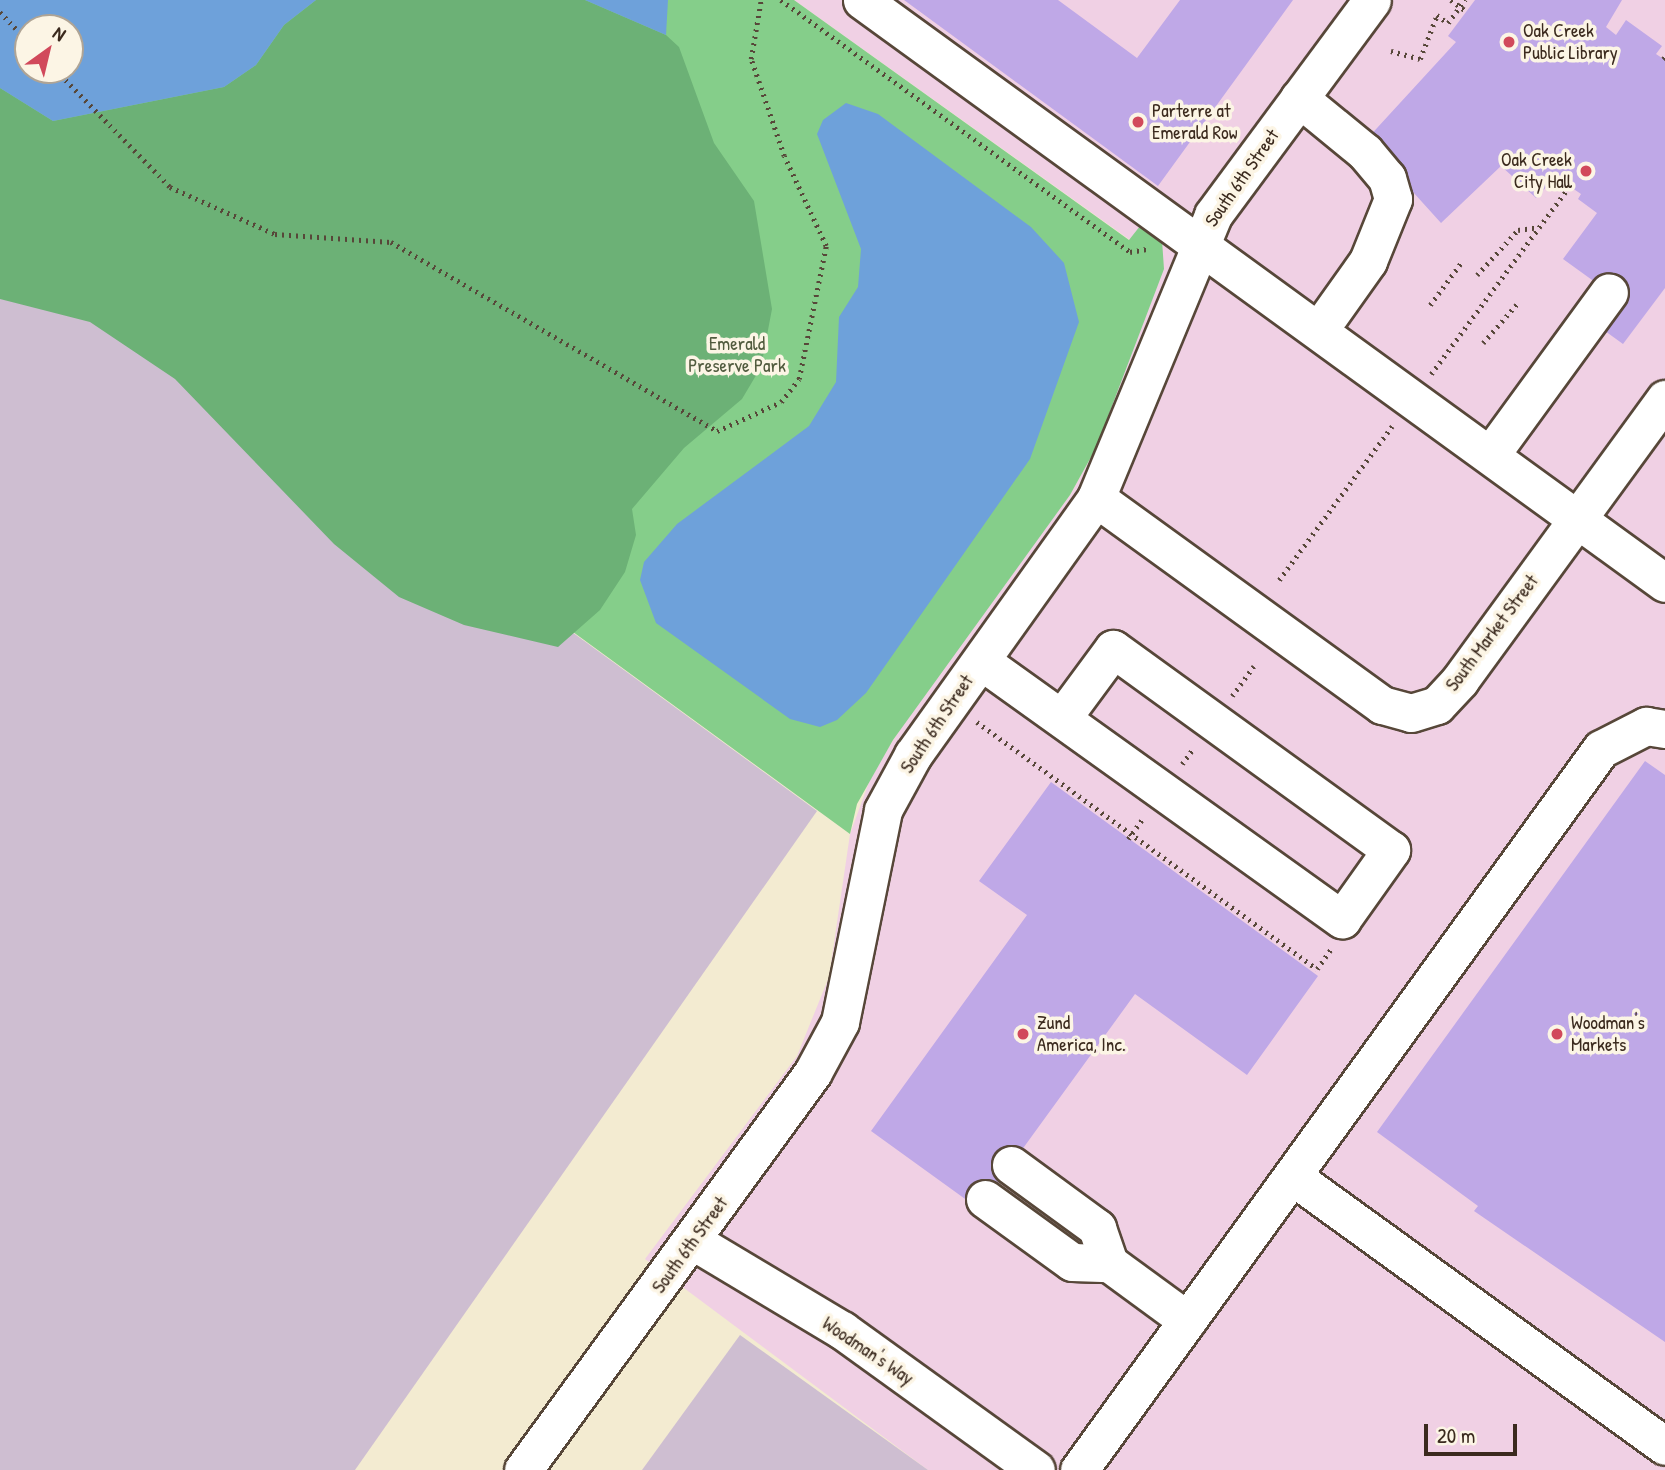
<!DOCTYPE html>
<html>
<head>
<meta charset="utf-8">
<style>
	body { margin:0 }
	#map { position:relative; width:1665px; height:1470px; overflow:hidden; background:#f3ebd1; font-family:"Patrick Hand",sans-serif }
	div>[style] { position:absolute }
	.built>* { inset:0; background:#f0d0e4 }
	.industrial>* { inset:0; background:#cebed1 }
	.green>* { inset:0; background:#85ce8a }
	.forest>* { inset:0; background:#6cb176 }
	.water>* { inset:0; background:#6ea1da }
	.building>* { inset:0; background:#bfa8e7 }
	.path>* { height:4.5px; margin-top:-2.25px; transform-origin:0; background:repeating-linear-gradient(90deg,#574739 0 2px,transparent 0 7px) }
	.roads { filter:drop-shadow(2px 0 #574739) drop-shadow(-2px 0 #574739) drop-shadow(0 2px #574739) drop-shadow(0 -2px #574739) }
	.minor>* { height:37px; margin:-18.5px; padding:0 18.5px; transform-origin:18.5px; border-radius:18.5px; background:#fff }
	.dots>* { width:19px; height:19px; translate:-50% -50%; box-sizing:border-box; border:4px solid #fcf5e5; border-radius:50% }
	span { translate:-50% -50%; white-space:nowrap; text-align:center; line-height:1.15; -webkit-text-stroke:7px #fcf5e5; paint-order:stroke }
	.poi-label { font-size:19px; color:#3b2a1e }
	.left { translate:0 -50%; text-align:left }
	.right { translate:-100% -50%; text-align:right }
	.street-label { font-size:19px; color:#3b2a1e }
	.park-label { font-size:19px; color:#515b3e }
	.north { position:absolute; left:14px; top:14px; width:70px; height:70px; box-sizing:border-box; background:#fcf5e5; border:2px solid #afa495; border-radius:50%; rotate:34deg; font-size:19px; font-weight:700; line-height:28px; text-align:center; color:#3b2a1e }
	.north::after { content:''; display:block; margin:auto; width:24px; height:32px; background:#d1495b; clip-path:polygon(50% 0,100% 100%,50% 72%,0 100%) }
	.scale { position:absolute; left:1424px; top:1424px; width:93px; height:32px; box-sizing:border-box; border:4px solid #3b2a1e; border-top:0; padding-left:9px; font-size:21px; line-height:24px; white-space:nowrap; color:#3b2a1e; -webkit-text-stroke:5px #fcf5e5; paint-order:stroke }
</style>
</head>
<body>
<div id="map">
	<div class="built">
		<div style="clip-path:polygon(794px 0,1665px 0,1665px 1470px,928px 1470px,645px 1259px,797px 1056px,829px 977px,850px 834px,873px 771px,935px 676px,1070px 495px,1096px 448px,1144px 222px,1130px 240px)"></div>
	</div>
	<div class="industrial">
		<div style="clip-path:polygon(0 214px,817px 811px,355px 1470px,0 1470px)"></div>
		<div style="clip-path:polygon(740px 1335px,928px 1470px,642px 1470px)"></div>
	</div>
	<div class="green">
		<div style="clip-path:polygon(evenodd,0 0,794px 0,1129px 240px,1144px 221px,1162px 240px,1164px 269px,1096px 448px,1070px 495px,893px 740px,857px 804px,850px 834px,0 214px,0 0,28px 28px,70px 28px,70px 70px,28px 70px,28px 28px)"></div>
	</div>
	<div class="forest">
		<div style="clip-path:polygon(316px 0,585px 0,666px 35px,679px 47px,714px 143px,754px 201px,772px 309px,761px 367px,742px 399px,684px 448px,632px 509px,636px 535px,625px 572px,600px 610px,558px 647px,464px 625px,399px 597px,334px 544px,175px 379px,90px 322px,0 299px,0 88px,53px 121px,224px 87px,256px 65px,284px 25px)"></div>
	</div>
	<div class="water">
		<div style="clip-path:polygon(evenodd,0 0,316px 0,284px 25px,256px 65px,224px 87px,53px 121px,0 88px,0 0,28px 28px,70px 28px,70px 70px,28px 70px,28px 28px)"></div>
		<div style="clip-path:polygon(585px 0,668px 0,666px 35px)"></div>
		<div style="clip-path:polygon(846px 103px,878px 114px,1031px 227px,1064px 263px,1079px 322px,1030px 459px,866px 693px,837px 720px,820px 727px,790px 719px,656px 623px,640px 580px,644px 562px,677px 524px,809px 426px,836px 382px,839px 317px,858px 287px,861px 249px,817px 134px,823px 120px)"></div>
	</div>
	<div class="building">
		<div style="clip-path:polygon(904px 0,1058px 0,1137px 58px,1180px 0,1293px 0,1158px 186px)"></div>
		<div style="clip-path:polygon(1475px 0,1622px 0,1606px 27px,1616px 35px,1626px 20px,1662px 46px,1656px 54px,1665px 60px,1665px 288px,1623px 344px,1605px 331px,1624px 303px,1563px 259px,1597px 213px,1578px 199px,1581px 194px,1556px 177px,1536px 198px,1501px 166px,1441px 223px,1366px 140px,1456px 42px,1448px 36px)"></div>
		<div style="clip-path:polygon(1645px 761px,1665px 775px,1665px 1342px,1474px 1211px,1478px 1206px,1377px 1132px)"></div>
		<div style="clip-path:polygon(1051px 782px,1318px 976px,1247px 1075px,1135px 994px,979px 1209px,871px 1131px,1027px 915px,979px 881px)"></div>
	</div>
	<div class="path">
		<div style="left:781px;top:0;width:430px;rotate:35.8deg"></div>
		<div style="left:1130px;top:252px;width:17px;rotate:-10deg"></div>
		<div style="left:1451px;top:0;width:19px;rotate:36deg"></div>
		<div style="left:0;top:12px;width:40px;rotate:46deg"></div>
		<div style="left:1391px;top:51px;width:30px;rotate:15deg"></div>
		<div style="left:1420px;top:59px;width:47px;rotate:-68.9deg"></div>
		<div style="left:1437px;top:15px;width:14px;rotate:36deg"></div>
		<div style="left:1448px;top:23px;width:29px;rotate:-54deg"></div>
		<div style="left:1663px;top:59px;width:3px;rotate:-45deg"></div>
		<div style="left:56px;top:70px;width:163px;rotate:45.7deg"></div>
		<div style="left:170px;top:187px;width:115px;rotate:24.1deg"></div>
		<div style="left:275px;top:234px;width:116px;rotate:3.9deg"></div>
		<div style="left:391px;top:242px;width:377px;rotate:30.1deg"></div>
		<div style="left:717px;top:431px;width:70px;rotate:-24.4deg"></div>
		<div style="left:781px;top:402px;width:29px;rotate:-52deg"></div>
		<div style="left:799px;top:379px;width:136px;rotate:-78.5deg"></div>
		<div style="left:826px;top:246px;width:99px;rotate:-115deg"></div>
		<div style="left:784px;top:156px;width:102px;rotate:-108.8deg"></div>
		<div style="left:751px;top:59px;width:60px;rotate:-80.4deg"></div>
		<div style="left:1477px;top:275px;width:61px;rotate:-47.7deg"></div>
		<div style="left:1518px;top:230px;width:21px;rotate:-8deg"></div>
		<div style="left:1430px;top:305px;width:52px;rotate:-53.6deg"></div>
		<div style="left:1483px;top:343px;width:52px;rotate:-48.9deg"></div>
		<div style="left:1431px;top:374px;width:232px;rotate:-53.6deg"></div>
		<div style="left:1279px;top:580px;width:191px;rotate:-53.7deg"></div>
		<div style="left:1232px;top:696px;width:37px;rotate:-54deg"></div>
		<div style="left:977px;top:722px;width:420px;rotate:36deg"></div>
		<div style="left:1317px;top:969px;width:24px;rotate:-55deg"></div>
		<div style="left:1182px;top:764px;width:19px;rotate:-54deg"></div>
		<div style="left:1128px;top:839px;width:27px;rotate:-54deg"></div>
	</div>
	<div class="roads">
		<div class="minor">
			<div style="left:862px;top:0;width:992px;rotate:35.98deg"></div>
			<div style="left:1299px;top:98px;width:85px;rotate:39.3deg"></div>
			<div style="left:1365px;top:152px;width:34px;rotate:50deg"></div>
			<div style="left:1387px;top:178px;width:22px;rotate:74deg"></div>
			<div style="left:1393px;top:199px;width:67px;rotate:112deg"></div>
			<div style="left:1368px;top:261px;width:85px;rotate:125.4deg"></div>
			<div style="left:1491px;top:454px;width:200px;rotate:-53.9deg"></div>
			<div style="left:1096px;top:498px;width:353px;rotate:35.9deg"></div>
			<div style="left:1382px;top:705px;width:30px;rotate:15deg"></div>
			<div style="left:1411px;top:713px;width:27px;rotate:-17deg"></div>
			<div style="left:1437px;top:705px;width:34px;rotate:-47deg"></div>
			<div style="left:1460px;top:680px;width:348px;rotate:-53.9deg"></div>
			<div style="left:981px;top:661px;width:444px;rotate:35.6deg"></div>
			<div style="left:1342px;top:919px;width:85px;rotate:-54.6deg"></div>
			<div style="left:1391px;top:850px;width:343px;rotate:-144.1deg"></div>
			<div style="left:1113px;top:649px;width:86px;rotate:126.5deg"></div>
			<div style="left:1011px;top:1165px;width:107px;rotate:36.2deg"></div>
			<div style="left:1097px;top:1228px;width:37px;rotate:71deg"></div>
			<div style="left:1292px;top:1176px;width:460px;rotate:35.9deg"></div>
			<div style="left:985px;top:1199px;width:107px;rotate:35.9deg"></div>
			<div style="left:1072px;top:1262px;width:37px;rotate:2deg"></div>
			<div style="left:1109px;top:1263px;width:97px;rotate:36.2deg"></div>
			<div style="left:693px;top:1241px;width:174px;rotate:30.9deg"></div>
			<div style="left:842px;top:1330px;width:239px;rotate:35.8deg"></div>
			<div style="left:523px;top:1470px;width:492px;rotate:-53.9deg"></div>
			<div style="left:813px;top:1072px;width:57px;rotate:-61.6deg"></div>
			<div style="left:840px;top:1022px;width:216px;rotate:-78.5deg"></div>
			<div style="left:883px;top:810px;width:63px;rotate:-61.4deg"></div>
			<div style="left:913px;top:755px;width:315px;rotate:-54.5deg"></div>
			<div style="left:1096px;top:498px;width:306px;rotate:-67.5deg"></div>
			<div style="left:1213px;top:215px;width:267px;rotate:-53.5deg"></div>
			<div style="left:1079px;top:1470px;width:890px;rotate:-54.1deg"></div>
			<div style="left:1601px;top:749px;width:51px;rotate:-27.1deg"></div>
			<div style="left:1646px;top:726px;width:19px;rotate:9deg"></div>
		</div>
	</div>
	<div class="dots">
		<div style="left:1509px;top:42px;background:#d1495b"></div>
		<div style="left:1138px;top:122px;background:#d1495b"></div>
		<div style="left:1586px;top:171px;background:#d1495b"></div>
		<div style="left:1023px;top:1034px;background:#d1495b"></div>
		<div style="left:1557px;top:1034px;background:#d1495b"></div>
	</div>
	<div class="poi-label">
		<span class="left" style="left:1523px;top:42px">Oak Creek<br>Public Library</span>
		<span class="left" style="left:1152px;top:122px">Parterre at<br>Emerald Row</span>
		<span class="right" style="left:1572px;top:171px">Oak Creek<br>City Hall</span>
		<span class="left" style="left:1037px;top:1034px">Zund<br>America, Inc.</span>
		<span class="left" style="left:1571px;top:1034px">Woodman's<br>Markets</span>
	</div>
	<div class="street-label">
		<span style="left:1242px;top:178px;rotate:-55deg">South 6th Street</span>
		<span style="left:1492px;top:633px;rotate:-53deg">South Market Street</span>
		<span style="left:937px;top:724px;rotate:-56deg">South 6th Street</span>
		<span style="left:690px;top:1245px;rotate:-54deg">South 6th Street</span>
		<span style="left:868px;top:1351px;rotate:34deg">Woodman's Way</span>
	</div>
	<div class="park-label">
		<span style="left:737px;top:355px">Emerald<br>Preserve Park</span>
	</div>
	<div class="north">N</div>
	<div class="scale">20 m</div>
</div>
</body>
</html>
